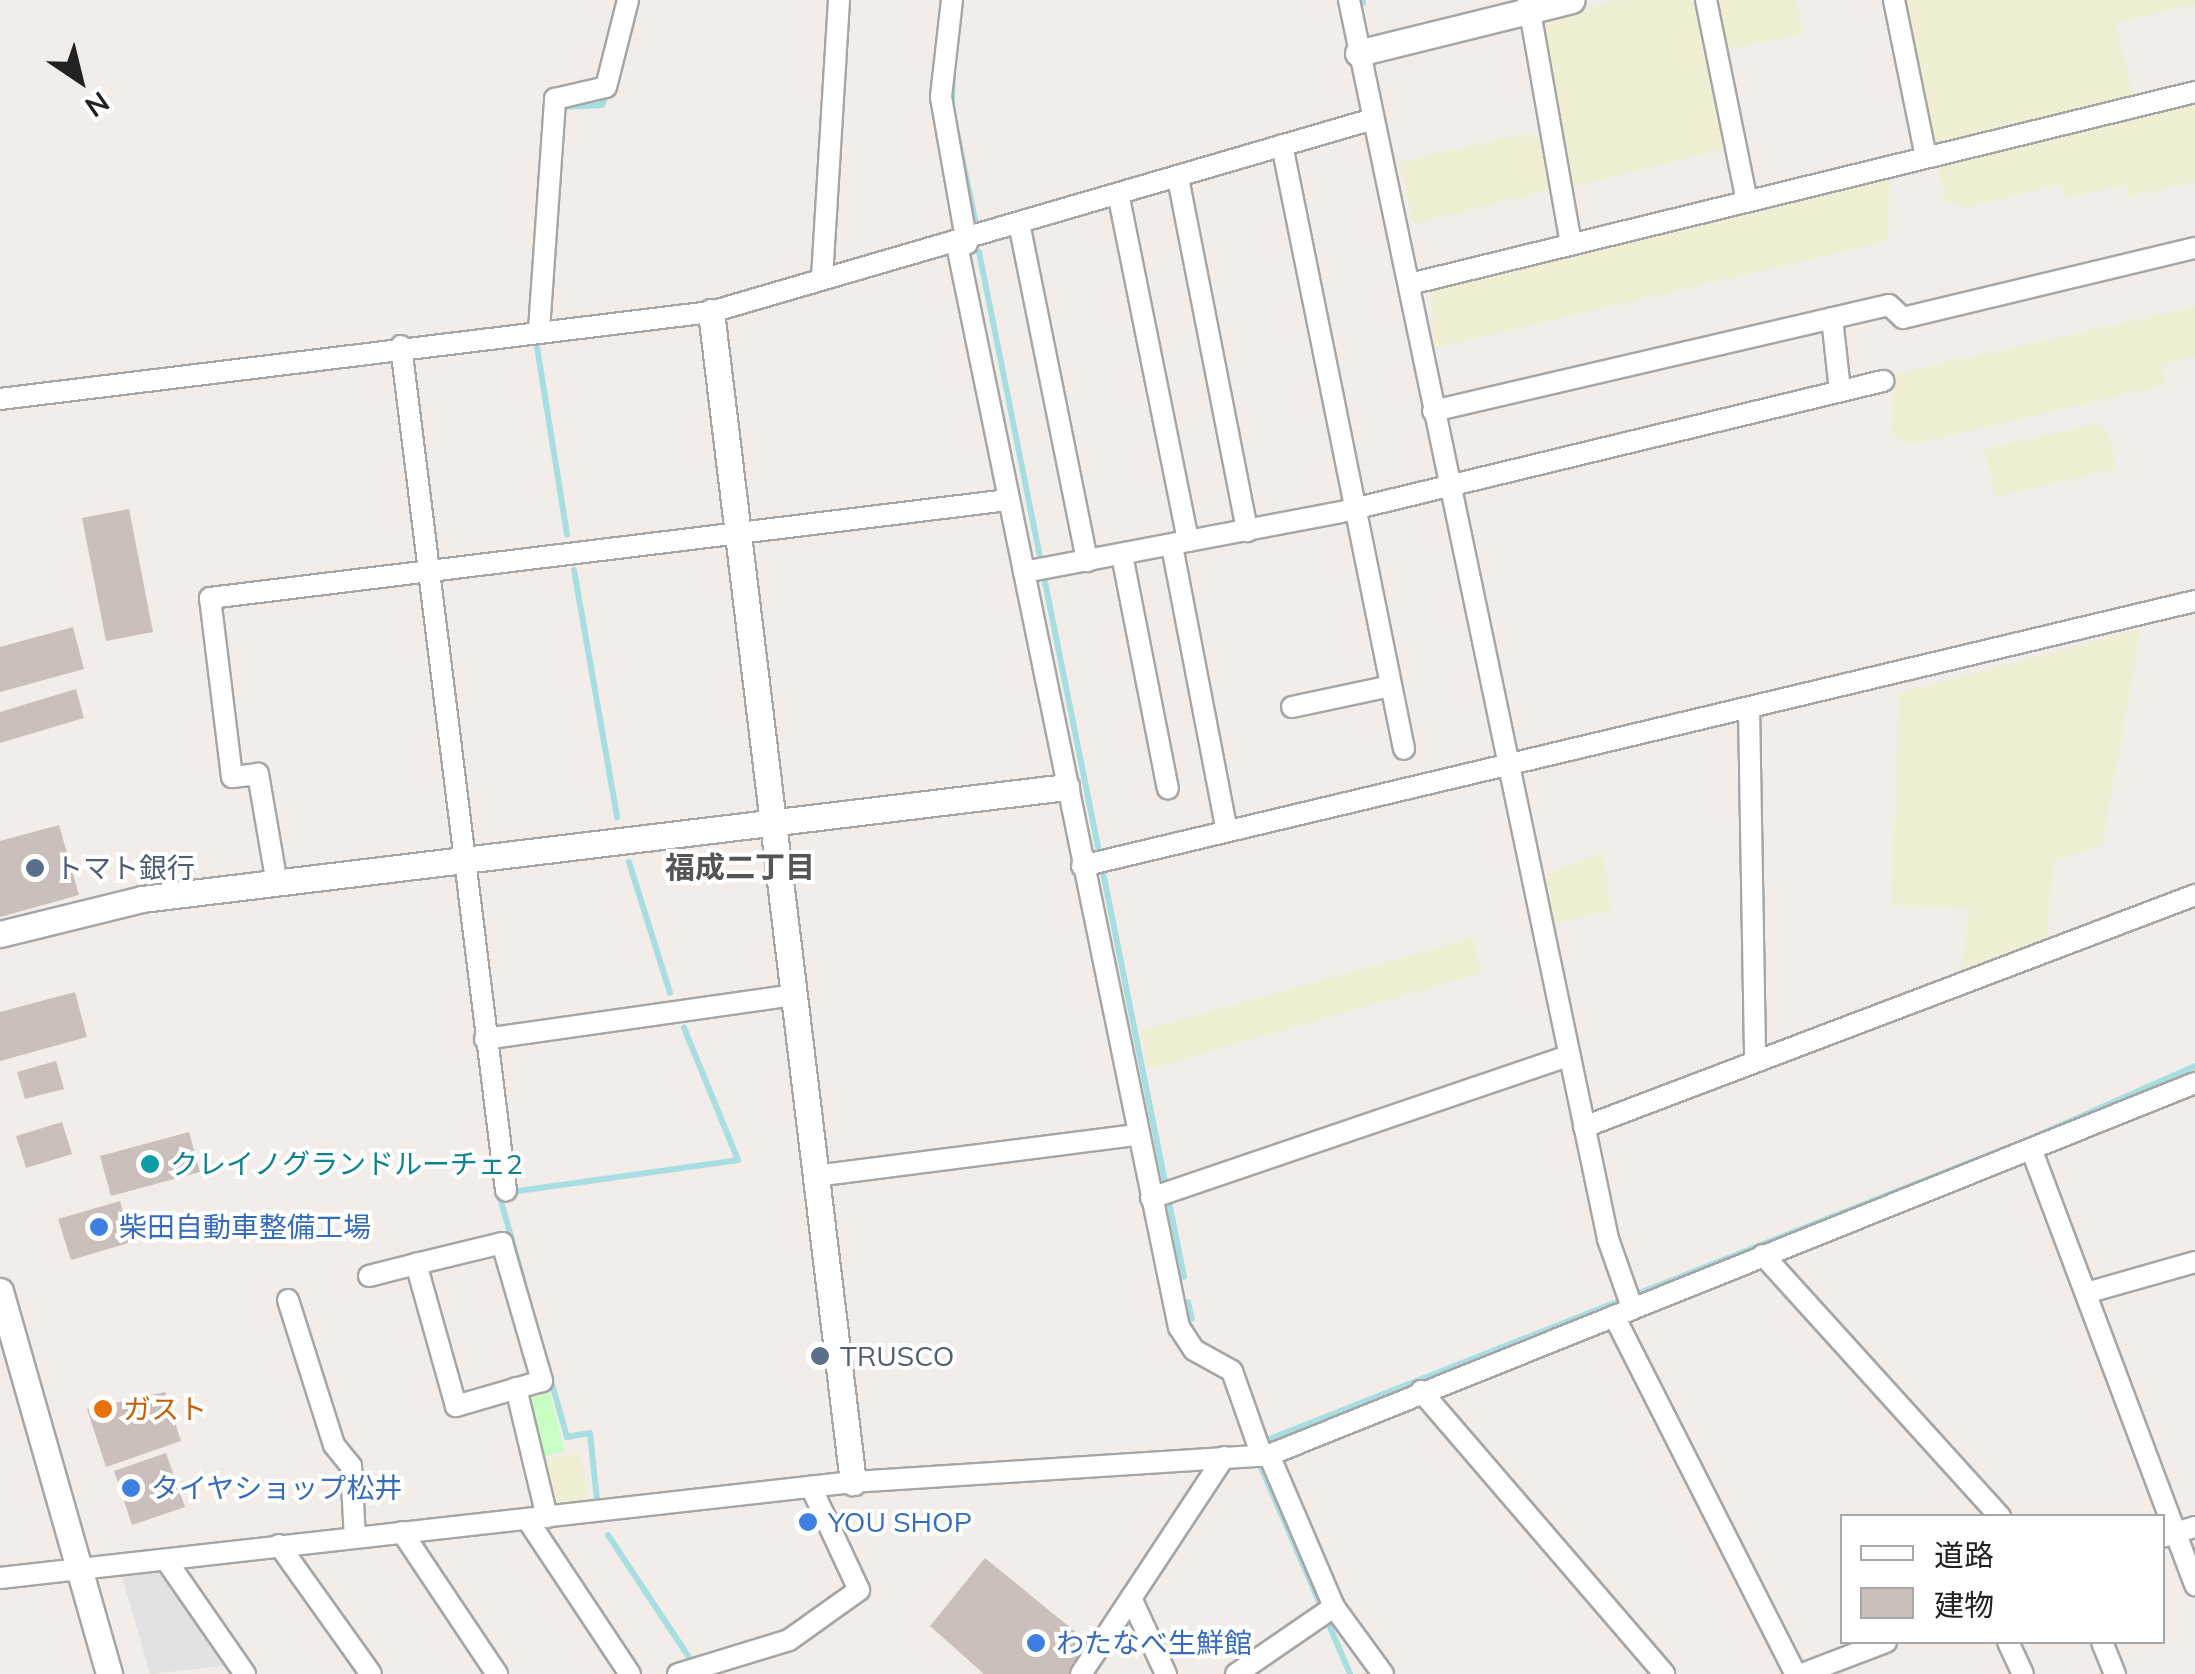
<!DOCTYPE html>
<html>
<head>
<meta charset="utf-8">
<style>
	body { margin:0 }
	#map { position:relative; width:2195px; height:1674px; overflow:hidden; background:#f2ede8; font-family:Mulish,"Noto Sans JP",sans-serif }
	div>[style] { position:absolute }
	.farmland>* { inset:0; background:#f1efd3 }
	.park>* { inset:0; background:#cafdc5 }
	.parking>* { inset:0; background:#e2e2e2 }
	.stream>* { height:6px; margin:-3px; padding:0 3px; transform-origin:3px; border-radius:3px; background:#a7dee2 }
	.building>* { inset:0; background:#cbbfbb }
	.roads { filter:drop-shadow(2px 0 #a6a6a6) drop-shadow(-2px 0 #a6a6a6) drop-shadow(0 2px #a6a6a6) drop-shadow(0 -2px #a6a6a6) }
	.minor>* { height:20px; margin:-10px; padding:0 10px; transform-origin:10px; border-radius:10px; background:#fff }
	.tertiary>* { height:25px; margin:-12.5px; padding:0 12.5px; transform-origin:12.5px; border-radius:12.5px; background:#fff }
	.dots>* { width:28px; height:28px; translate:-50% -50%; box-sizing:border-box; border:5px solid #fff; border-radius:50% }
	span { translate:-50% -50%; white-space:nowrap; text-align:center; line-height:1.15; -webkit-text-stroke:8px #fff; paint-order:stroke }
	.service-label { font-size:28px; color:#4e5e75 }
	.left { translate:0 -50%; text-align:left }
	.culture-label { font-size:28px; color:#0d838f }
	.shop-label { font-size:28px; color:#366cbe }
	.food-label { font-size:28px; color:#c56008 }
	.neighbourhood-label { font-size:30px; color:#555; font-weight:700 }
	.legend { position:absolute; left:1840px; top:1514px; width:325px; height:130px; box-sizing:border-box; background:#fff; border:2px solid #a7a7a7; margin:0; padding:12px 18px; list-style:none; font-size:30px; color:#222 }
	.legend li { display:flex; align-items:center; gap:20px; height:50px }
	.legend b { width:50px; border:2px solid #a7a7a7 }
	.north { position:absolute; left:30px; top:30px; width:100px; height:100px; -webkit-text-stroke:8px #fff; paint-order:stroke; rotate:145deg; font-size:28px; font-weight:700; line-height:40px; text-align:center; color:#222 }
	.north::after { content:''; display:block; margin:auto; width:35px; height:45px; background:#222; clip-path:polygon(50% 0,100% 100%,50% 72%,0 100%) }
</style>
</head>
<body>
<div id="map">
	<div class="farmland">
		<div style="clip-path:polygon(1621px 0,1696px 0,1724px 149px,1572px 187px,1542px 30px,1555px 15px)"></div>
		<div style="clip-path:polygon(1717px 0,1796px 0,1803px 34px,1726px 50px)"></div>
		<div style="clip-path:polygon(1902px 0,2195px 0,2195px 5px,2115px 23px,2135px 101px,1942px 148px,1933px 145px)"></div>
		<div style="clip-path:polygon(2195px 102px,2195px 182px,2128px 197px,2127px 185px,2065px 198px,2060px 184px,1968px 207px,1946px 202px,1937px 162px)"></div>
		<div style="clip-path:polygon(1523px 134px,1541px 140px,1550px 190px,1413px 224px,1400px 162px)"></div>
		<div style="clip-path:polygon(1889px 180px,1888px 241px,1434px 348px,1431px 284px)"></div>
		<div style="clip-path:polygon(2195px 307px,2195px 356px,2162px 365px,2165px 385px,1909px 445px,1891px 434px,1895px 374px)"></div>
		<div style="clip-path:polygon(2095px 424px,2108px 432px,2117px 469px,1995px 497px,1984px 449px)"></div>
		<div style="clip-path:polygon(2141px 629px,2102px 846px,2054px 860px,2046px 941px,1961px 973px,1969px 909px,1891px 905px,1899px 693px)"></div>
		<div style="clip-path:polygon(1602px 853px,1612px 910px,1554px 924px,1547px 874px)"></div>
		<div style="clip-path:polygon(1473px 938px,1481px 973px,1149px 1069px,1140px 1031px)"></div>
		<div style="clip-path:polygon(579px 1452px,590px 1503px,553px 1511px,541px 1461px)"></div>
	</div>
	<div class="park">
		<div style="clip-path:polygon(549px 1389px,565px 1451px,540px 1458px,524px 1395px)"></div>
	</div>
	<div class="parking">
		<div style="clip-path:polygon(164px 1571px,231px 1665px,150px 1674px,121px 1573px)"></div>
	</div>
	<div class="stream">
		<div style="left:1363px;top:0;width:3px;rotate:90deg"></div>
		<div style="left:952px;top:105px;width:27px;rotate:-88deg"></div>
		<div style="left:562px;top:107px;width:40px;rotate:-2.9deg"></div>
		<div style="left:602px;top:105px;width:13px;rotate:-67deg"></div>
		<div style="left:956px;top:128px;width:103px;rotate:78.3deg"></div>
		<div style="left:979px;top:252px;width:1045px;rotate:78.69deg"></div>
		<div style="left:537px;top:347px;width:190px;rotate:80.9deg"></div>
		<div style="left:574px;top:570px;width:251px;rotate:80.1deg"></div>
		<div style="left:629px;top:862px;width:137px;rotate:72.6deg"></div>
		<div style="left:2025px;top:1141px;width:186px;rotate:-23.8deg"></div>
		<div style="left:511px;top:1192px;width:229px;rotate:-8deg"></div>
		<div style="left:738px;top:1160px;width:143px;rotate:-112.2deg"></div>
		<div style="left:499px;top:1194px;width:92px;rotate:74.3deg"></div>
		<div style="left:1188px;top:1302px;width:17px;rotate:77deg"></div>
		<div style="left:550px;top:1377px;width:62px;rotate:74.2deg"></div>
		<div style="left:567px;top:1437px;width:23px;rotate:-10deg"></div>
		<div style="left:590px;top:1433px;width:68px;rotate:84.1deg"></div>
		<div style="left:1270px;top:1439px;width:789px;rotate:-21.56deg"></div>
		<div style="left:1261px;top:1467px;width:225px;rotate:66.7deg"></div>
		<div style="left:608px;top:1535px;width:145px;rotate:56.5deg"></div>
	</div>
	<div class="building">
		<div style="clip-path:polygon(129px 509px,153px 632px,106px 641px,82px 518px)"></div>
		<div style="clip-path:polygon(73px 627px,84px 669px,0 692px,0 647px)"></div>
		<div style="clip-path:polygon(76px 689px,84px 718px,0 743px,0 712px)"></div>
		<div style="clip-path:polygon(59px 825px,79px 895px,0 917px,0 841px)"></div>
		<div style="clip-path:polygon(75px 992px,87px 1037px,0 1061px,0 1012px)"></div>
		<div style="clip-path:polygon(56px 1061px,64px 1089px,25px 1099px,17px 1072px)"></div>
		<div style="clip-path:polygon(62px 1122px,72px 1154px,26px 1168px,16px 1136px)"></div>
		<div style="clip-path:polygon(189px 1132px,200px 1172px,111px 1196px,100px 1156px)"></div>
		<div style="clip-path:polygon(120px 1201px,132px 1242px,71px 1260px,58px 1219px)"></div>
		<div style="clip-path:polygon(165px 1392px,181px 1441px,106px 1467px,87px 1409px)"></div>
		<div style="clip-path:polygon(166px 1453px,185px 1507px,132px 1525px,114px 1471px)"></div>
		<div style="clip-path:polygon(985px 1558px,1089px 1643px,1070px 1674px,984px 1674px,930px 1626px)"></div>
	</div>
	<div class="roads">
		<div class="minor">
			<div style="left:952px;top:0;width:98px;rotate:96.5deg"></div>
			<div style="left:941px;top:97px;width:149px;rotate:80deg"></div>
			<div style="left:1349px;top:0;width:1266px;rotate:78.19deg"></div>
			<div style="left:1608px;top:1239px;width:72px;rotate:70.6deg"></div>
			<div style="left:1528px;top:0;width:248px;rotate:80deg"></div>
			<div style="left:1706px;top:0;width:205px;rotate:78.5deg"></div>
			<div style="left:1894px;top:0;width:160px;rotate:78.5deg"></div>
			<div style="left:1282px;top:145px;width:616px;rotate:78.58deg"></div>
			<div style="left:1178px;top:178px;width:360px;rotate:78.9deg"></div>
			<div style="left:1119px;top:198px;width:350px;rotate:78.6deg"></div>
			<div style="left:1020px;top:228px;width:340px;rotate:78.6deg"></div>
			<div style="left:957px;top:245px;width:1105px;rotate:78.41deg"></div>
			<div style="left:1179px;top:1327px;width:27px;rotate:57deg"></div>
			<div style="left:1194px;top:1350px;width:43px;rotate:28.9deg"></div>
			<div style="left:1232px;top:1371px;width:90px;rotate:70.6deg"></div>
			<div style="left:822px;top:278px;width:279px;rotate:-86.5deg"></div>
			<div style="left:1410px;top:284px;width:808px;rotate:-13.74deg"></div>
			<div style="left:1832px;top:318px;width:73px;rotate:83.7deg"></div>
			<div style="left:539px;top:330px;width:232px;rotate:-86deg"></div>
			<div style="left:555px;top:99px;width:52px;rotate:-13.2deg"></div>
			<div style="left:606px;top:87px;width:90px;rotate:-75.8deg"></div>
			<div style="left:401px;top:346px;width:851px;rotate:82.91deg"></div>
			<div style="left:0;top:399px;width:716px;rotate:-6.98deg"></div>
			<div style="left:711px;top:312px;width:690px;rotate:-16.25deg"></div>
			<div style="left:1433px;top:411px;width:468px;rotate:-13.1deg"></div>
			<div style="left:1889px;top:305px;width:19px;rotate:43deg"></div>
			<div style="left:1903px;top:318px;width:300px;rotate:-13.5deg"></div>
			<div style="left:1172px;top:546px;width:290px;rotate:79.1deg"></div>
			<div style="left:1122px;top:555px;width:238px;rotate:78.9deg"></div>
			<div style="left:1024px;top:572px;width:323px;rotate:-10.7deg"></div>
			<div style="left:1341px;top:512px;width:558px;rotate:-13.59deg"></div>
			<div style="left:1292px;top:707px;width:101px;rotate:-12deg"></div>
			<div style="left:1749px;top:708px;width:353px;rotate:89deg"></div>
			<div style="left:1082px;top:866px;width:1144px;rotate:-13.39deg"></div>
			<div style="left:277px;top:884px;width:112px;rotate:-99.8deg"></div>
			<div style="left:258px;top:774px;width:26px;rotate:173deg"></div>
			<div style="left:232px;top:777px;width:180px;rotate:-97deg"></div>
			<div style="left:210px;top:598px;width:804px;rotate:-7deg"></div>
			<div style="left:485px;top:1039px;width:312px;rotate:-8.1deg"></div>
			<div style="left:1584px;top:1127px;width:654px;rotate:-20.79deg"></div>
			<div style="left:2032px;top:1151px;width:464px;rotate:69.4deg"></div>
			<div style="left:815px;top:1176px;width:324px;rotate:-7.3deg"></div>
			<div style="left:1151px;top:1198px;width:441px;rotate:-18.8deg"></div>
			<div style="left:1763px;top:1255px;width:353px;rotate:47.8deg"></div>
			<div style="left:369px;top:1276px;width:49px;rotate:-14.3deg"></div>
			<div style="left:416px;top:1264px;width:89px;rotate:-13.7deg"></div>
			<div style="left:502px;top:1243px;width:144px;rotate:73.8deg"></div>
			<div style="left:542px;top:1381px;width:90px;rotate:163.8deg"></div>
			<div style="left:456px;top:1406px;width:148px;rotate:-105.7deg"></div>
			<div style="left:2086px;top:1293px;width:113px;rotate:-15.9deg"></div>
			<div style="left:288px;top:1300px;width:152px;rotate:72.4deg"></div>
			<div style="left:334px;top:1445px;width:27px;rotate:51deg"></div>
			<div style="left:351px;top:1466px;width:71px;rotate:86.8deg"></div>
			<div style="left:1614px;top:1316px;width:402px;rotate:63.1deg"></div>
			<div style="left:516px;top:1388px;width:133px;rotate:76.5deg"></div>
			<div style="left:1421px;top:1391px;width:373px;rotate:49.3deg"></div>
			<div style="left:1269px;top:1455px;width:165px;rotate:66.8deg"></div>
			<div style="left:1334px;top:1607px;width:83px;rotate:53.8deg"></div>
			<div style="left:527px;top:1519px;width:186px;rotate:56.4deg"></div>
			<div style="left:402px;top:1532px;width:171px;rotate:56.2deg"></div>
			<div style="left:2162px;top:1537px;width:34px;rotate:-17deg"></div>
			<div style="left:279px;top:1545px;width:158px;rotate:54.5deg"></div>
			<div style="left:166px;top:1560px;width:139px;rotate:55.3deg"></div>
			<div style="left:0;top:1578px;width:858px;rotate:-6.42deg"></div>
			<div style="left:853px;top:1482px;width:417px;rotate:-3.7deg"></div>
			<div style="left:1269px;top:1455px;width:998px;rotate:-21.89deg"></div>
			<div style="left:1131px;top:1598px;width:84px;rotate:65.3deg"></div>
			<div style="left:2008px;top:1642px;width:35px;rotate:65deg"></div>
			<div style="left:2102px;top:1642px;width:35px;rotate:68deg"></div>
			<div style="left:678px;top:1674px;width:116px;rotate:-17deg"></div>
			<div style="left:789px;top:1640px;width:86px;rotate:-35.5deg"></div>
			<div style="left:859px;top:1590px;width:114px;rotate:-115deg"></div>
			<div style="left:1081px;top:1674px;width:260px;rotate:-56.6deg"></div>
			<div style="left:1236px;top:1674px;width:119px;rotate:-34.4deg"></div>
			<div style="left:1802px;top:1674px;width:90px;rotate:-20.9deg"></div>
		</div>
		<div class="tertiary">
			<div style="left:1358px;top:53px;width:220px;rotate:-13.9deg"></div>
			<div style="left:711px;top:312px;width:1179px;rotate:83.08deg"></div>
			<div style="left:0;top:934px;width:146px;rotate:-13.8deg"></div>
			<div style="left:142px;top:899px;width:931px;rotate:-6.91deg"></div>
			<div style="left:0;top:1291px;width:398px;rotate:74.1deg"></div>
		</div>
	</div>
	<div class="dots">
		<div style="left:35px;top:868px;background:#5c6f8a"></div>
		<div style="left:150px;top:1164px;background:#0f9aa8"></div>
		<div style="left:99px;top:1227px;background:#3f7fe0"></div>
		<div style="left:820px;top:1356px;background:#5c6f8a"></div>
		<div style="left:103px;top:1409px;background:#e8710a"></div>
		<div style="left:131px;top:1488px;background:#3f7fe0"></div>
		<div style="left:808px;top:1522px;background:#3f7fe0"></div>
		<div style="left:1036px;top:1643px;background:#3f7fe0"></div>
	</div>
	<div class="service-label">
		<span class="left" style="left:55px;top:868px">トマト銀行</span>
		<span class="left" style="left:840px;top:1356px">TRUSCO</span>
	</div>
	<div class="culture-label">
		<span class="left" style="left:170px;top:1164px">クレイノグランドルーチェ2</span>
	</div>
	<div class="shop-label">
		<span class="left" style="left:119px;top:1227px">柴田自動車整備工場</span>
		<span class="left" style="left:151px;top:1488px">タイヤショップ松井</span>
		<span class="left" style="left:828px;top:1522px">YOU SHOP</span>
		<span class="left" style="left:1056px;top:1643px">わたなべ生鮮館</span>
	</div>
	<div class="food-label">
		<span class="left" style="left:123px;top:1409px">ガスト</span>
	</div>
	<div class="neighbourhood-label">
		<span style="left:740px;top:867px">福成二丁目</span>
	</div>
	<ul class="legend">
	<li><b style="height:12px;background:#fff"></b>道路</li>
	<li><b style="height:28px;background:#cbbfbb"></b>建物</li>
	</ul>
	<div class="north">N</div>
</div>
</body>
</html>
